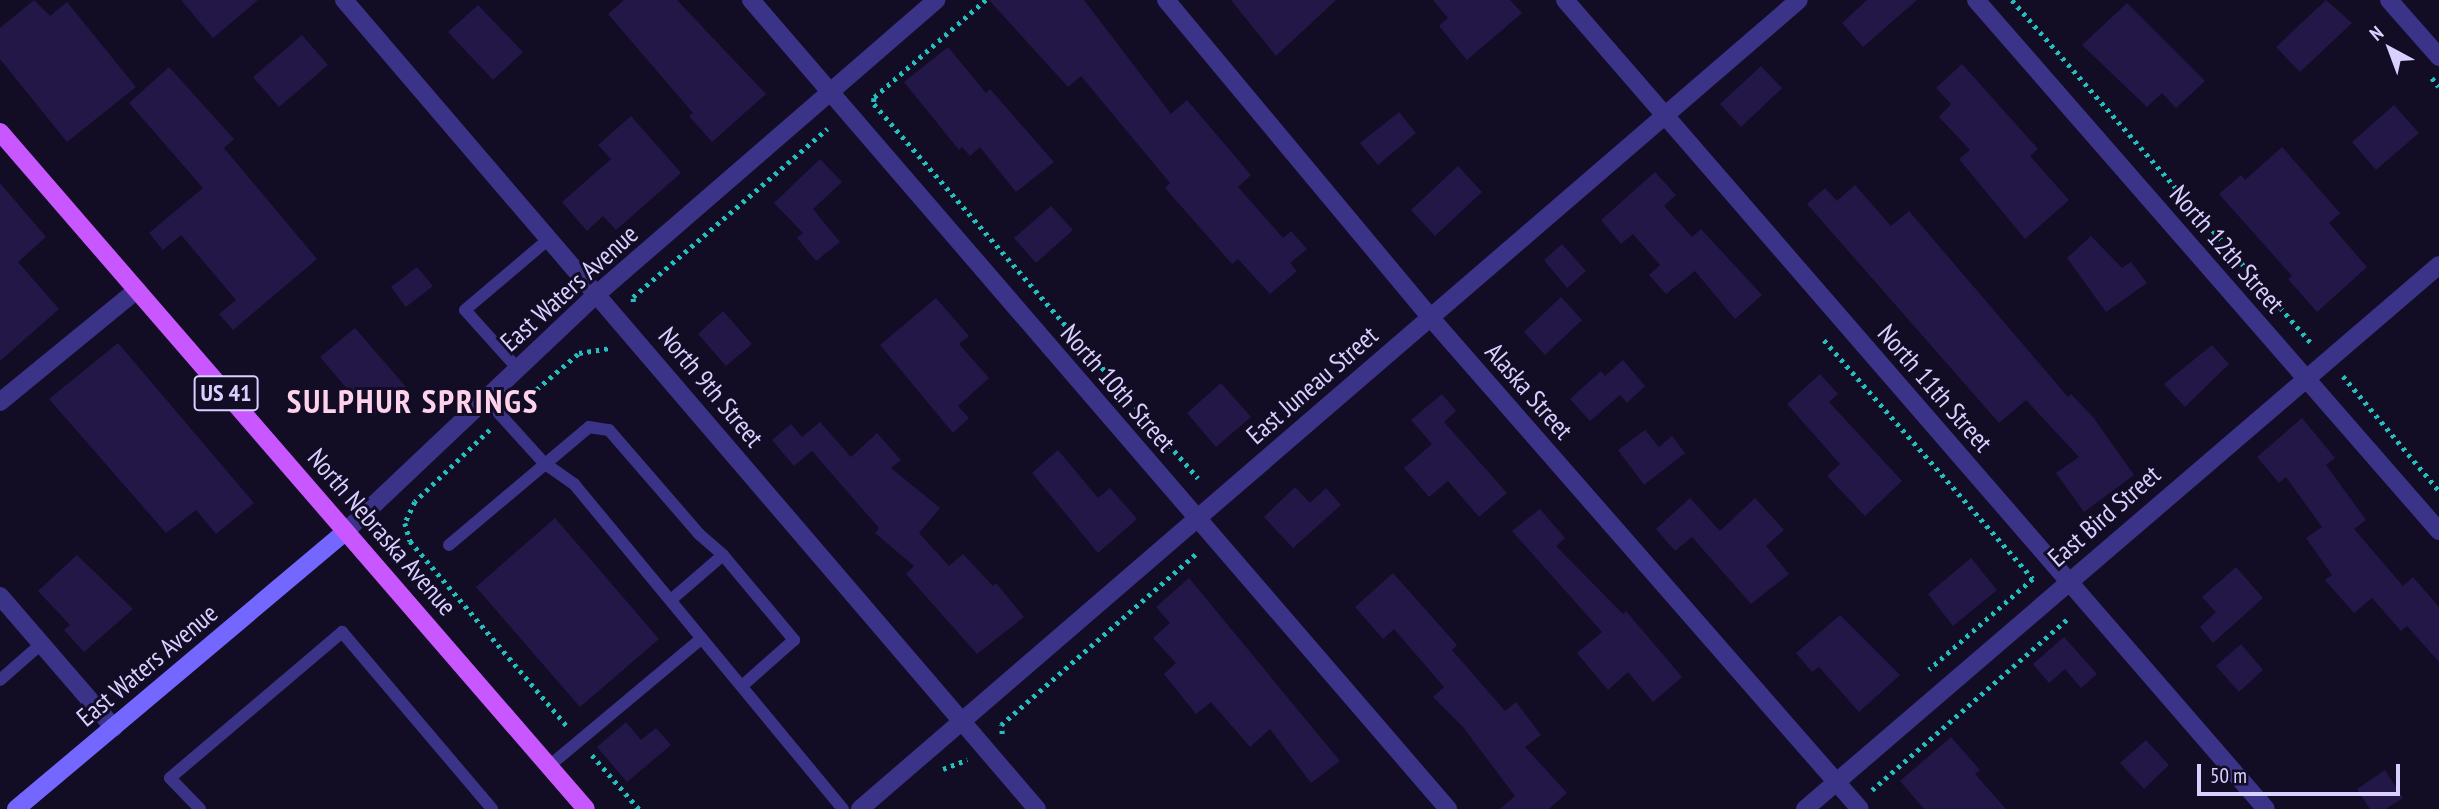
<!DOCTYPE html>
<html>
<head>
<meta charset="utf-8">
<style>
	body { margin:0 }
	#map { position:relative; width:2439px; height:809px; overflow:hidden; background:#120c25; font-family:"PT Sans Narrow",sans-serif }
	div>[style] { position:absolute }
	.building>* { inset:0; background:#231748 }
	.path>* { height:4.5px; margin-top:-2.25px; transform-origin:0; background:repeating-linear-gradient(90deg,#23c0be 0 3.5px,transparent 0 8.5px) }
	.service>* { height:12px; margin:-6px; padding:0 6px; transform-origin:6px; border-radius:6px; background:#3b3388 }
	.minor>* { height:18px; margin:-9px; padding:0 9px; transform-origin:9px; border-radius:9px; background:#3b3388 }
	.tertiary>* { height:18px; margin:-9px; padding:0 9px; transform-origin:9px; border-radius:9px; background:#3b3388 }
	.secondary>* { height:18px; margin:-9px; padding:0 9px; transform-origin:9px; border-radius:9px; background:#7367ff }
	.primary>* { height:18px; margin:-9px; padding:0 9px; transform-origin:9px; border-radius:9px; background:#c957ff }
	span { translate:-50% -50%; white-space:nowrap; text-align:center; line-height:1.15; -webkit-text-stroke:6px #120c25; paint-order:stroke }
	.shield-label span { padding:2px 5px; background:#120c25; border:2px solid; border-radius:5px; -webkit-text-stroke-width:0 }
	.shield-label { font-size:24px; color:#d8d0ff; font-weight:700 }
	.street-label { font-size:26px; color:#d8d0ff }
	.district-label { font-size:33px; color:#ffd2ec; font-weight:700; letter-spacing:2px }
	.north { position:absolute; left:2355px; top:14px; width:70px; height:70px; -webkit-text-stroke:5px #120c25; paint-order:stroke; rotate:319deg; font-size:19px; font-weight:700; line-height:28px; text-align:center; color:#d8d0ff }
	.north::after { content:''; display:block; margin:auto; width:24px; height:32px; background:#d8d0ff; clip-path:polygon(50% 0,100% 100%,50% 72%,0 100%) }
	.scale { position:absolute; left:2197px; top:764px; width:203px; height:32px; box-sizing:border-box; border:4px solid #d8d0ff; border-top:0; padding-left:9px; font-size:21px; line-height:24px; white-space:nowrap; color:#d8d0ff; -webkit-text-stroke:5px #120c25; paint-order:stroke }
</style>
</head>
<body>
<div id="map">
	<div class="building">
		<div style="clip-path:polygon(34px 0,50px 16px,67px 2px,136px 87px,67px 142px,0 59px,0 28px)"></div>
		<div style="clip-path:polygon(181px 0,258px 0,213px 38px)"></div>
		<div style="clip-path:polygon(624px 0,677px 0,766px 94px,712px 142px,689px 116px,693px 113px,608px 14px)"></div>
		<div style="clip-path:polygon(989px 0,1084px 0,1171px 114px,1187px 100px,1251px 175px,1238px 187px,1283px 238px,1291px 231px,1307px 249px,1290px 263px,1297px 271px,1270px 294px,1238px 259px,1232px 264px,1165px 188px,1170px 183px,1081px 76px,1068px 87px)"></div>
		<div style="clip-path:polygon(1231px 0,1336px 0,1276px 56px)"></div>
		<div style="clip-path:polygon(1433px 0,1510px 0,1522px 13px,1467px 60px,1439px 26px,1448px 18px)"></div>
		<div style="clip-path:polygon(1867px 0,1917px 0,1863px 47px,1842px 23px)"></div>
		<div style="clip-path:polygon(2326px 0,2352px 23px,2300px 72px,2276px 47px)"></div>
		<div style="clip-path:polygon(2127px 3px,2205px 81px,2176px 108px,2162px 93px,2147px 107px,2082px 45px)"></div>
		<div style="clip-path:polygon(478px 5px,523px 52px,493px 80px,448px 32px)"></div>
		<div style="clip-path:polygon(302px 35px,328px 65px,279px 107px,253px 77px)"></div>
		<div style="clip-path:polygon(948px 47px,986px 93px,990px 89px,1054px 162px,1016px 192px,980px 147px,970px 156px,962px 147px,959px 150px,904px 82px)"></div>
		<div style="clip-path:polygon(1962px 64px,2038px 149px,2030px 156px,2069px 200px,2025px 239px,1959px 159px,1970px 150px,1939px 117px,1951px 104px,1936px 88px)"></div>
		<div style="clip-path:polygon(1761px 66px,1782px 88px,1741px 127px,1720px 104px)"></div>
		<div style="clip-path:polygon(169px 67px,234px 139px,224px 148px,317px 259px,233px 330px,219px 314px,236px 300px,181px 235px,163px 250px,149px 233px,203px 188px,129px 103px)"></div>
		<div style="clip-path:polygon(2394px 105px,2419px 133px,2376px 170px,2352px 142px)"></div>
		<div style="clip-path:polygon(1399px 112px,1416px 133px,1378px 165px,1360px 143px)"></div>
		<div style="clip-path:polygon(631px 116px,681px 173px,616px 230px,603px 216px,587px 231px,562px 202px,611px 159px,598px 145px)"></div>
		<div style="clip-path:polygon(2282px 147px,2340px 213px,2329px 223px,2367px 267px,2317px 312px,2288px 279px,2292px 276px,2219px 194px,2241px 175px,2245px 180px)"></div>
		<div style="clip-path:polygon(820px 159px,842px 182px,813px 209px,840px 242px,816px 261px,797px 238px,803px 233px,774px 203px)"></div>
		<div style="clip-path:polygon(1458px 166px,1482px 192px,1435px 236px,1411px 210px)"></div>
		<div style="clip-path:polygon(1655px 172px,1676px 195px,1664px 206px,1692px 237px,1701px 229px,1762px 295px,1735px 319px,1695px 271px,1666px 294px,1649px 275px,1660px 265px,1633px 234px,1621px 244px,1601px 220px)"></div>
		<div style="clip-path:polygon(0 183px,46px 237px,18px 262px,59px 309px,0 361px)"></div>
		<div style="clip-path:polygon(1855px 185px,1891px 226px,1909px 211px,2068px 397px,2071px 394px,2093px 417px,2134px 475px,2084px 512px,2056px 473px,2079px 457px,2026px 400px,1999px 423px,1807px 204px,1825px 188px,1837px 201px)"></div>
		<div style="clip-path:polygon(1051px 206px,1073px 230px,1036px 263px,1014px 238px)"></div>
		<div style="clip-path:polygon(2091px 236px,2122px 268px,2131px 262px,2147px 283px,2106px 312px,2067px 258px)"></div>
		<div style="clip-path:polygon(1562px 244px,1586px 271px,1567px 288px,1544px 260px)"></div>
		<div style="clip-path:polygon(417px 267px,433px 286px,406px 307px,391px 287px)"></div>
		<div style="clip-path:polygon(1561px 297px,1582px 320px,1545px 355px,1524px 332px)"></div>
		<div style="clip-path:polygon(936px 298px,969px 336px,959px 344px,989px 378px,958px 406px,969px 418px,953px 433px,880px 345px)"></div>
		<div style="clip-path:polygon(723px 311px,752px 344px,726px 366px,698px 334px)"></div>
		<div style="clip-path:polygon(355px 328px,406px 387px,371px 417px,320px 357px)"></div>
		<div style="clip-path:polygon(118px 343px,254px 503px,216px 534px,196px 510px,166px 533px,49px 399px)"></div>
		<div style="clip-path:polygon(2212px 345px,2229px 364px,2185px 407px,2164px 384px)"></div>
		<div style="clip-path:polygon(1623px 360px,1645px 386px,1627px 403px,1620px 395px,1590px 421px,1570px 399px,1601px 371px,1605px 376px)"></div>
		<div style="clip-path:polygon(1820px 374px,1838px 394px,1829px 402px,1902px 481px,1865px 516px,1827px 476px,1840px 464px,1787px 404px)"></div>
		<div style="clip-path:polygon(1221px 383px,1251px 417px,1216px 447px,1187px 413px)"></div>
		<div style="clip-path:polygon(1442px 394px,1456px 411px,1444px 422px,1507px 493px,1479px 517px,1448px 481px,1429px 497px,1404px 468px,1432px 444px,1411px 420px)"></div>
		<div style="clip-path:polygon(2302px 418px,2335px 458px,2326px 465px,2366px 520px,2354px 529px,2403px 586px,2413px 577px,2439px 607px,2439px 662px,2407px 626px,2401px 631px,2372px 598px,2354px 613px,2325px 580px,2332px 575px,2306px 538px,2322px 527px,2286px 477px,2279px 483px,2257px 457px)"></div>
		<div style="clip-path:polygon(820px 422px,851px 457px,877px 433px,901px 460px,891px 468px,940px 508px,919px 533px,949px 566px,963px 554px,993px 586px,996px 583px,1024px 617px,977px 654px,906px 574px,914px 566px,875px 533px,879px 528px,812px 451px,794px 466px,772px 440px,791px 424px,802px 437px)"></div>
		<div style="clip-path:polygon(1645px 430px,1659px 447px,1672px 436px,1685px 453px,1644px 485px,1618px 450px)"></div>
		<div style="clip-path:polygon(1058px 450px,1098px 498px,1110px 488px,1137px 519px,1098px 553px,1032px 473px)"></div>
		<div style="clip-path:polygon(1295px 487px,1310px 503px,1326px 488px,1341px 505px,1293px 548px,1264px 517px)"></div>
		<div style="clip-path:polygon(1690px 498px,1720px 531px,1755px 498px,1784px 530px,1766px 546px,1789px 574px,1751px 604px,1692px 537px,1675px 551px,1656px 529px)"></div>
		<div style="clip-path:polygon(1540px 509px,1565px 538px,1556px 546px,1623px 614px,1626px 611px,1682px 677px,1653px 702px,1628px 672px,1608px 690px,1577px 653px,1602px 632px,1512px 531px)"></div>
		<div style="clip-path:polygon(555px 518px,659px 639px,580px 707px,476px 587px)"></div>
		<div style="clip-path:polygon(77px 555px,133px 609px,84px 652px,64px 630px,70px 625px,38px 591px)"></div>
		<div style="clip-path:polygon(1971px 558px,1997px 590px,1953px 626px,1928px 594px)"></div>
		<div style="clip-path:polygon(2236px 567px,2263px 598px,2213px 643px,2200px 627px,2216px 612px,2202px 597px)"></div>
		<div style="clip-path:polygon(1393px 573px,1457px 645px,1452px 650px,1505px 711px,1516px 702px,1541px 735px,1525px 747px,1567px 793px,1549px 809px,1500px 809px,1515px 796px,1463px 727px,1433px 697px,1444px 687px,1394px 629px,1383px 639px,1355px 607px)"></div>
		<div style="clip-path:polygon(1189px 578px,1340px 761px,1311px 783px,1270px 729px,1250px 747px,1211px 702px,1196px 714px,1164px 674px,1176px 663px,1153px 638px,1170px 623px,1156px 607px)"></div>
		<div style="clip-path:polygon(1840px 615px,1900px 675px,1859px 712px,1819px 667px,1812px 672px,1796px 653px)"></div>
		<div style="clip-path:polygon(2064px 637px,2097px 674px,2081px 688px,2065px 669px,2049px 683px,2033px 664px)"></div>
		<div style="clip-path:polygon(2241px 644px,2263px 670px,2239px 692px,2216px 666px)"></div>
		<div style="clip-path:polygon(626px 722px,641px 740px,656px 728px,671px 745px,627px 782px,597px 747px)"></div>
		<div style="clip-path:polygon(1951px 737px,1980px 770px,1975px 774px,2006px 809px,1924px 809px,1900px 781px)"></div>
		<div style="clip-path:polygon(2146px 740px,2169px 765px,2144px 789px,2120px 763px)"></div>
		<div style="clip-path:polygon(2385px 770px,2403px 798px,2386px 809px,2370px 809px,2357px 789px)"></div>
	</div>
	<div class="path">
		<div style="left:986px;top:0;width:149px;rotate:138.8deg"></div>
		<div style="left:874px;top:98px;width:6px;rotate:90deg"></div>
		<div style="left:874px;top:104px;width:495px;rotate:49.1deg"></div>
		<div style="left:2012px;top:0;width:454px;rotate:48.9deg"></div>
		<div style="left:2432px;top:78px;width:11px;rotate:52deg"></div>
		<div style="left:633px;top:302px;width:5px;rotate:-90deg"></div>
		<div style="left:633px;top:297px;width:257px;rotate:-40.9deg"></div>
		<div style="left:1824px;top:340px;width:317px;rotate:48.8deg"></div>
		<div style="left:2033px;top:579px;width:138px;rotate:138.8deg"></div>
		<div style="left:2343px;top:376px;width:150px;rotate:50.1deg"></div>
		<div style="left:517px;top:406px;width:82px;rotate:-40.5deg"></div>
		<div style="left:579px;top:353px;width:31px;rotate:-9deg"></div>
		<div style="left:490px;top:430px;width:104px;rotate:136.2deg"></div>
		<div style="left:415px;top:502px;width:23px;rotate:115deg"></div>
		<div style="left:405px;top:523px;width:19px;rotate:74deg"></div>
		<div style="left:410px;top:541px;width:244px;rotate:49.7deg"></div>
		<div style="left:1002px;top:734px;width:9px;rotate:-96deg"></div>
		<div style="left:1001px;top:725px;width:262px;rotate:-41.3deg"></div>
		<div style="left:592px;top:755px;width:72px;rotate:49deg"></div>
		<div style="left:943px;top:769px;width:26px;rotate:-21deg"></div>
		<div style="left:1872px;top:790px;width:259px;rotate:-41.2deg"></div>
	</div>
	<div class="service">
		<div style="left:518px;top:369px;width:79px;rotate:-131.9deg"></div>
		<div style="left:465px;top:310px;width:111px;rotate:-40.3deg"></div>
		<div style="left:486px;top:399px;width:86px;rotate:47.8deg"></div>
		<div style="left:544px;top:463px;width:37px;rotate:35deg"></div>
		<div style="left:574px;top:484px;width:422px;rotate:50.4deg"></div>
		<div style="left:449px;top:545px;width:183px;rotate:-40.1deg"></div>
		<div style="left:589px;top:427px;width:20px;rotate:9deg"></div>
		<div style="left:609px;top:430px;width:138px;rotate:49.1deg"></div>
		<div style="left:699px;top:534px;width:32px;rotate:41deg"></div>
		<div style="left:672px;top:599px;width:67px;rotate:-40.8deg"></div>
		<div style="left:723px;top:555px;width:111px;rotate:50.1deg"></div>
		<div style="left:794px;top:640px;width:69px;rotate:138.5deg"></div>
		<div style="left:0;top:680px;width:55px;rotate:-41.3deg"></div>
		<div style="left:549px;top:766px;width:199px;rotate:-39.9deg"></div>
		<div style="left:200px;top:809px;width:43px;rotate:-134.1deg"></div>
		<div style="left:170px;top:778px;width:226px;rotate:-40.3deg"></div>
		<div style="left:342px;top:632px;width:232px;rotate:49.7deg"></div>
	</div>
	<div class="minor">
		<div style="left:344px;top:0;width:1065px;rotate:49.42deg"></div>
		<div style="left:751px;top:0;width:1068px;rotate:49.25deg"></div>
		<div style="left:1166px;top:0;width:413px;rotate:50.2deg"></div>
		<div style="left:1430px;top:317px;width:653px;rotate:48.85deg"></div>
		<div style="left:1565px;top:0;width:1070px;rotate:49.09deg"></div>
		<div style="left:1976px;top:0;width:705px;rotate:48.91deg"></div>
		<div style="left:2389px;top:0;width:76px;rotate:48.7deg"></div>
		<div style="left:0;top:402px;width:177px;rotate:-39.3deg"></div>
		<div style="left:0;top:596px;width:174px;rotate:49.2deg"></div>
		<div style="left:860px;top:809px;width:1239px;rotate:-40.75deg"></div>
		<div style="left:1805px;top:809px;width:835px;rotate:-40.63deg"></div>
	</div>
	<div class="tertiary">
		<div style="left:346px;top:531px;width:345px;rotate:-43.4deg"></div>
		<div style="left:597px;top:294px;width:449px;rotate:-40.9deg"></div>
	</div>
	<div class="secondary">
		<div style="left:16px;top:809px;width:431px;rotate:-40.1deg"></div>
	</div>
	<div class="primary">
		<div style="left:0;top:132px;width:895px;rotate:49.12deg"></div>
	</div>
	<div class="shield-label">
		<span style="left:226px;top:393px">US 41</span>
	</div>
	<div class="street-label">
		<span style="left:2227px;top:249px;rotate:49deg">North 12th Street</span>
		<span style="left:569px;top:288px;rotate:-42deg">East Waters Avenue</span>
		<span style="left:1312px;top:385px;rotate:-41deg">East Juneau Street</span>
		<span style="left:711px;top:387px;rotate:50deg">North 9th Street</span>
		<span style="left:1118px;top:388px;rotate:49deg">North 10th Street</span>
		<span style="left:1935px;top:388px;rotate:49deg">North 11th Street</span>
		<span style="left:1529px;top:391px;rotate:49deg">Alaska Street</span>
		<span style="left:2104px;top:516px;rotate:-41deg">East Bird Street</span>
		<span style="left:382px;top:532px;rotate:49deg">North Nebraska Avenue</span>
		<span style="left:147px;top:665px;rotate:-40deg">East Waters Avenue</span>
	</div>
	<div class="district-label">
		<span style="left:413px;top:401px">SULPHUR SPRINGS</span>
	</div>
	<div class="north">N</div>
	<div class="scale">50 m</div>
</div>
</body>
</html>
